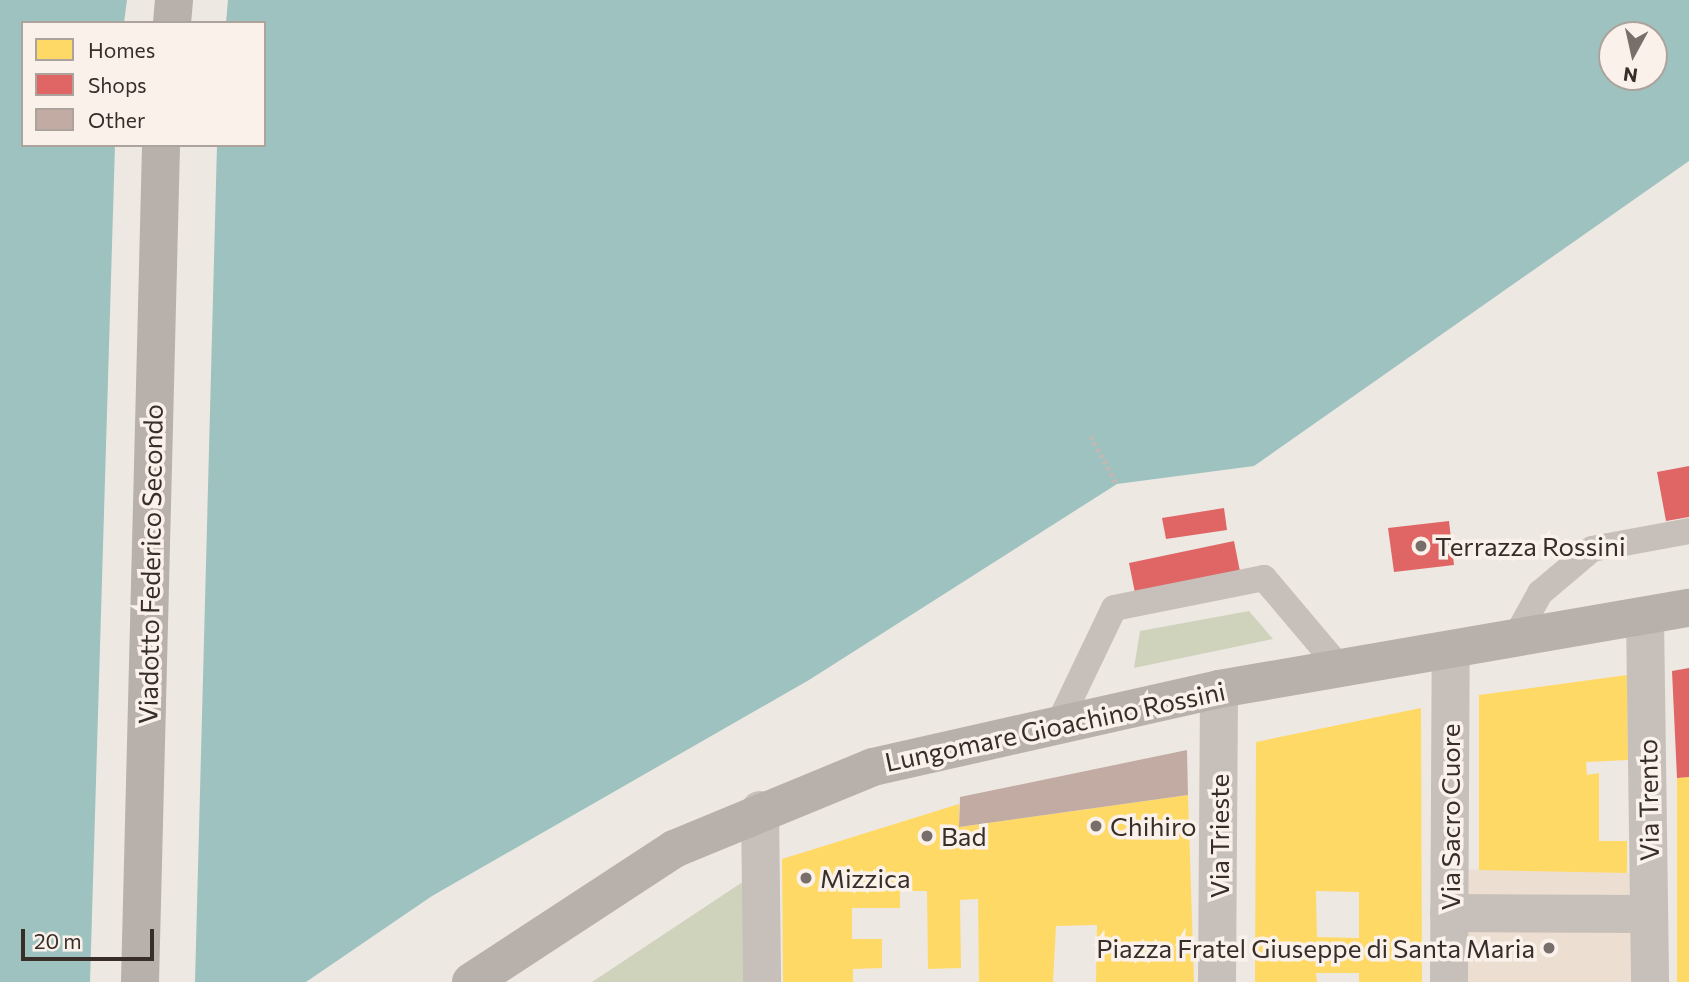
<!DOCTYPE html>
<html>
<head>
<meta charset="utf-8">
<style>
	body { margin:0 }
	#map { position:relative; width:1689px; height:982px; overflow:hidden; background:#eee8e2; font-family:Commissioner,sans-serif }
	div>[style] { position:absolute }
	.green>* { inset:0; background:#d0d3bc }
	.plaza>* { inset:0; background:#ecdfd2 }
	.water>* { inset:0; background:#9ec2bf }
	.pier>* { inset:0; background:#eee8e2 }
	.homes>* { inset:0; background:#ffd966 }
	.shops>* { inset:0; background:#e06666 }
	.building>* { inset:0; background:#c2aba3 }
	.path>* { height:4.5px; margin-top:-2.25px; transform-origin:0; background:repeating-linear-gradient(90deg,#c0b8b3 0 3.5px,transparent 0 7px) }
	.lane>* { height:26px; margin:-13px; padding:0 13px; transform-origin:13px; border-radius:13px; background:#c7bfba }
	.street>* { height:38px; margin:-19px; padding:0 19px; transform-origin:19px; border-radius:19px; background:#c7bfba }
	.secondary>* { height:38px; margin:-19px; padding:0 19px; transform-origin:19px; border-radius:19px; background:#b8b0ab }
	.dots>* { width:19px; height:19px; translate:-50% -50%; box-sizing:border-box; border:4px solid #faf2ea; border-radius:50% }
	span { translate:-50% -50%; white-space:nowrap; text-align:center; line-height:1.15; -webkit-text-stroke:7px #faf2ea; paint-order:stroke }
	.poi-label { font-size:26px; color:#382d29 }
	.left { translate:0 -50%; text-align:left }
	.right { translate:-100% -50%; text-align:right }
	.street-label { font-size:26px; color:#382d29 }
	.legend { position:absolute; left:21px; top:21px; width:245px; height:126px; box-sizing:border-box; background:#faf2ea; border:2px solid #aca39d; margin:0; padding:9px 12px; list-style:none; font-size:21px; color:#382d29 }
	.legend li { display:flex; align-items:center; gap:14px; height:35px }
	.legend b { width:35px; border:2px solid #aca39d }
	.north { position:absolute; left:1598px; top:21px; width:70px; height:70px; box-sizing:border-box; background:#faf2ea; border:2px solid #aca39d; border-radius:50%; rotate:188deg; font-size:19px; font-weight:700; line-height:28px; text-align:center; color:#382d29 }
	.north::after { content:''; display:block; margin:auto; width:24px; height:32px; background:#786e6a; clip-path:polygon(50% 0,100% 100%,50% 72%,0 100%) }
	.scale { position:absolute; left:21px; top:929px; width:133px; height:32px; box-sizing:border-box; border:4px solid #382d29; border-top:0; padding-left:9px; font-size:21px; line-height:24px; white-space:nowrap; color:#382d29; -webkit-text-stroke:5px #faf2ea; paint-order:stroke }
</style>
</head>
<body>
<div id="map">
	<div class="green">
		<div style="clip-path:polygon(1249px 611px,1273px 639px,1134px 668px,1140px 631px)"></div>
		<div style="clip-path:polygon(745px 881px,747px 982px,592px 982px,738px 885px)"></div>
	</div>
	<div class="plaza">
		<div style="clip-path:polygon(1450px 869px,1649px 873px,1650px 982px,1449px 982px)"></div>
	</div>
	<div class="water">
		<div style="clip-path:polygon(evenodd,0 0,1689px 0,1689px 161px,1254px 466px,1117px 484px,809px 680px,432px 896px,306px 982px,0 982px,0 0,23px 23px,264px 23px,264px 145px,23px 145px,23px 23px,0 0,1612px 35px,1654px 35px,1654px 77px,1612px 77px,1612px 35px)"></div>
	</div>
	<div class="pier">
		<div style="clip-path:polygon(127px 0,228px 0,226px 23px,124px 23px)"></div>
		<div style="clip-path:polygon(115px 145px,217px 145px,195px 982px,90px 982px)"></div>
	</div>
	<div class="homes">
		<div style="clip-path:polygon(1627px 675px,1628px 760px,1586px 762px,1587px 775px,1599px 773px,1599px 841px,1627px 841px,1627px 873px,1479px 870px,1479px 695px)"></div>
		<div style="clip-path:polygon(evenodd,1421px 708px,1422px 982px,1359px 982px,1359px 973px,1316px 973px,1317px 982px,1255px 982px,1256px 742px,1421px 708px,1316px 891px,1359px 892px,1359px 938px,1317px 937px,1316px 891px)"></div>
		<div style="clip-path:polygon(1689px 777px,1689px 982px,1677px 982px,1677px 778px)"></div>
		<div style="clip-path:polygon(1188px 795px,1194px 982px,1096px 982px,1097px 925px,1056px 926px,1053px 982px,979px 982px,978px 899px,960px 900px,961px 968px,928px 969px,927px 891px,900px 891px,900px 908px,852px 908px,852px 939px,882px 939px,882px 968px,853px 969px,853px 982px,783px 982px,782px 859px,959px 804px,959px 827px)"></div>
	</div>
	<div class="shops">
		<div style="clip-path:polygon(1689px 466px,1689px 517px,1666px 521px,1657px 472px)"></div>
		<div style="clip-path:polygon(1224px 508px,1227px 530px,1166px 539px,1162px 518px)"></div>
		<div style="clip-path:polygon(1449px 521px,1454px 565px,1394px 572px,1388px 528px)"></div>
		<div style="clip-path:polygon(1234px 541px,1243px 587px,1138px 608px,1129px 563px)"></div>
		<div style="clip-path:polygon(1689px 668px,1689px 777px,1677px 778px,1672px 671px)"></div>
	</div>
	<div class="building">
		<div style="clip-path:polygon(1187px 750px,1188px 795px,959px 827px,960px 797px)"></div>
	</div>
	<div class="path">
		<div style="left:1091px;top:436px;width:55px;rotate:61.6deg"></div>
	</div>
	<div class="lane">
		<div style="left:1514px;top:640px;width:54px;rotate:-61deg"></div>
		<div style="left:1540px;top:593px;width:68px;rotate:-40.2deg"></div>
		<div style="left:1592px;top:549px;width:99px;rotate:-10.5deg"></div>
		<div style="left:1059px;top:723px;width:127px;rotate:-64.4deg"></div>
		<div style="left:1114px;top:608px;width:153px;rotate:-11.3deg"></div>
		<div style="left:1264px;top:578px;width:119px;rotate:49.8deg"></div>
	</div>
	<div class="street">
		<div style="left:1645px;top:617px;width:365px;rotate:89.2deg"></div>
		<div style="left:760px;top:810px;width:172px;rotate:89.3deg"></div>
		<div style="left:1449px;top:913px;width:200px;rotate:0.3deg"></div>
		<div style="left:1217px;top:982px;width:293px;rotate:-89.6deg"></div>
		<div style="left:1449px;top:982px;width:331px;rotate:-89.7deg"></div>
	</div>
	<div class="secondary">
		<div style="left:172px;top:23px;width:23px;rotate:-85deg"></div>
		<div style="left:140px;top:982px;width:837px;rotate:-88.56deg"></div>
		<div style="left:471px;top:982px;width:243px;rotate:-33.2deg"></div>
		<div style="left:674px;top:849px;width:215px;rotate:-22.4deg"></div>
		<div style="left:873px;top:767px;width:355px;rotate:-12.7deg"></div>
		<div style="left:1219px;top:689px;width:477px;rotate:-9.8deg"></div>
	</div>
	<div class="dots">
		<div style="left:1421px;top:546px;background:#786e6a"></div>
		<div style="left:1096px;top:826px;background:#786e6a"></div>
		<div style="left:927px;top:836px;background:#786e6a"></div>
		<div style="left:806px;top:878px;background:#786e6a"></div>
		<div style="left:1549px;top:948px;background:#786e6a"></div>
	</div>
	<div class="poi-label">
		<span class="left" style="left:1435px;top:546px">Terrazza Rossini</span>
		<span class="left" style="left:1110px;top:826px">Chihiro</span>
		<span class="left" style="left:941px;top:836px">Bad</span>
		<span class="left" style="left:820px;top:878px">Mizzica</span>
		<span class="right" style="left:1535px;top:948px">Piazza Fratel Giuseppe di Santa Maria</span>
	</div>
	<div class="street-label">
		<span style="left:150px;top:564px;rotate:-89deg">Viadotto Federico Secondo</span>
		<span style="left:1055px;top:726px;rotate:-12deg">Lungomare Gioachino Rossini</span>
		<span style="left:1648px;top:800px;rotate:-91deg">Via Trento</span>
		<span style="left:1450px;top:817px;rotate:-90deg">Via Sacro Cuore</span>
		<span style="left:1219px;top:836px;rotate:-90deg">Via Trieste</span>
	</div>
	<ul class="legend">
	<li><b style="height:19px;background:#ffd966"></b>Homes</li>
	<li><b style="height:19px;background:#e06666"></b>Shops</li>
	<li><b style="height:19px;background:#c2aba3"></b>Other</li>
	</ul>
	<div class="north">N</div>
	<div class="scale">20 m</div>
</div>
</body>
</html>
